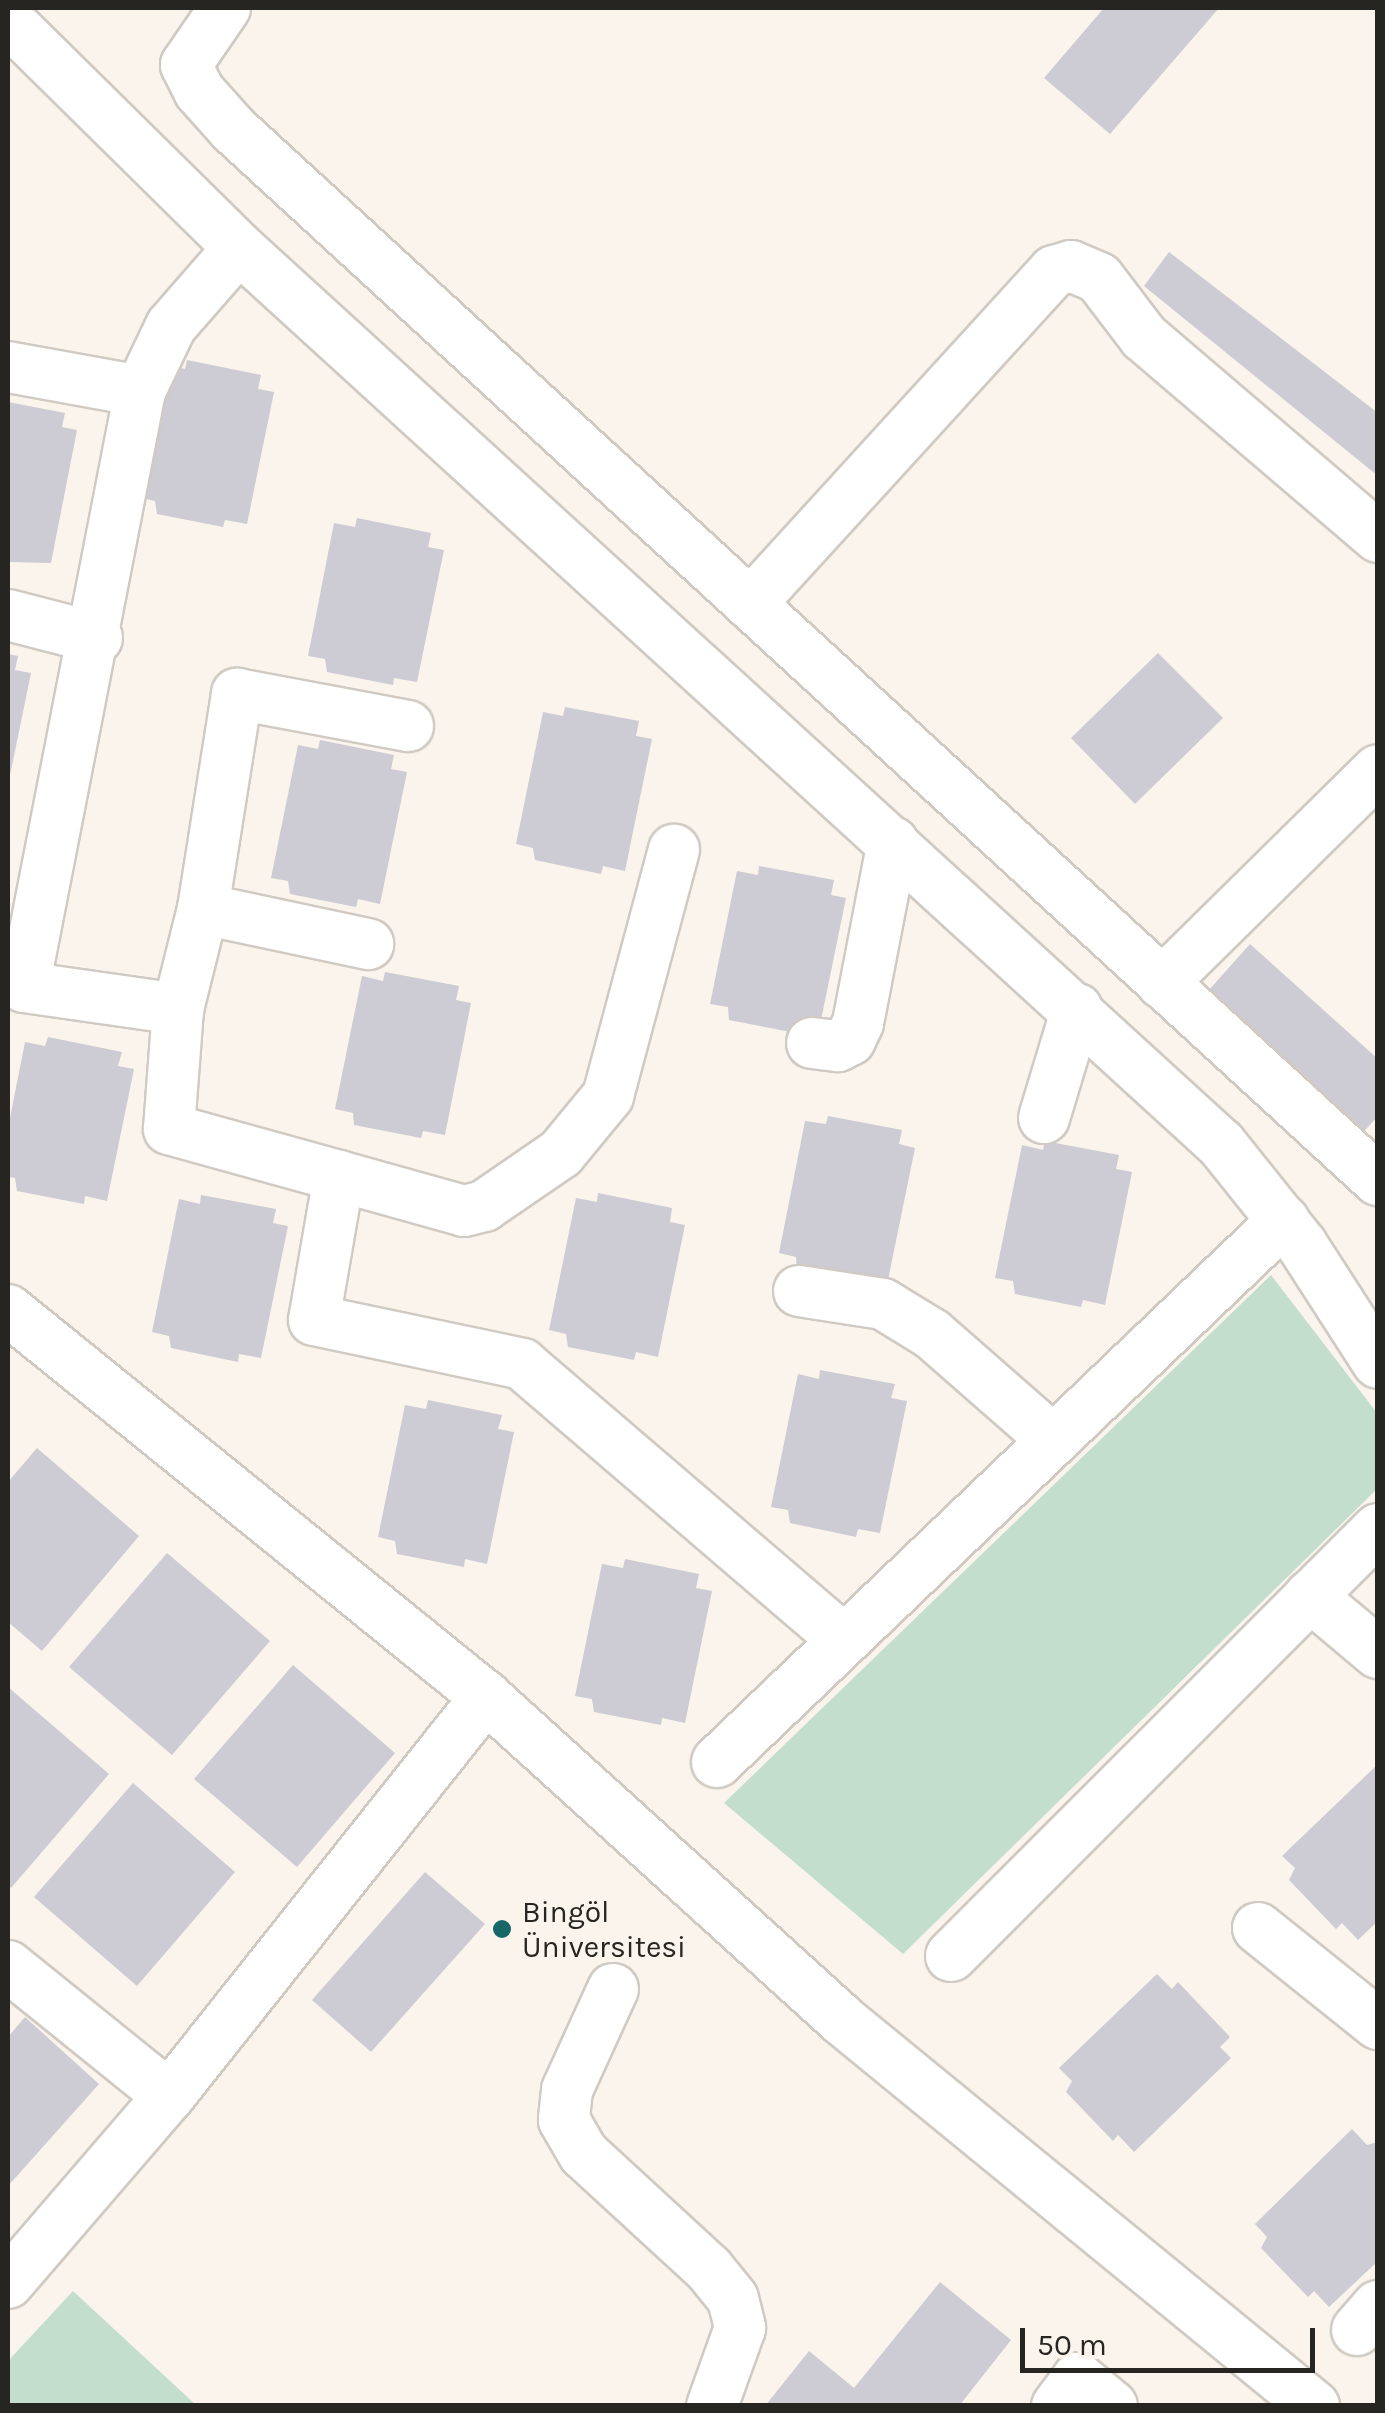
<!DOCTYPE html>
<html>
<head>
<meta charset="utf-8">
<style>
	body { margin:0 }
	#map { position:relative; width:1385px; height:2413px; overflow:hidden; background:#faf4ed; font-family:Karla,sans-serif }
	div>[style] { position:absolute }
	.green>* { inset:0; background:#c3decd }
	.building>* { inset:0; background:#cdcbd3 }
	.roads { filter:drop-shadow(2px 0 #d0cac3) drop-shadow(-2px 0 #d0cac3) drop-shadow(0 2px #d0cac3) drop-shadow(0 -2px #d0cac3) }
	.minor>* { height:50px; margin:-25px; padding:0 25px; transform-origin:25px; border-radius:25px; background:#fff }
	.dots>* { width:28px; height:28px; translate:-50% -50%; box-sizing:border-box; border:5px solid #faf4ed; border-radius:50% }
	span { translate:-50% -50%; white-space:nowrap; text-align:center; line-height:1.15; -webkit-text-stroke:10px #faf4ed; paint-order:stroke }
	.poi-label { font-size:30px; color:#272522 }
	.left { translate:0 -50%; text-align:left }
	.frame { position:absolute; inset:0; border:10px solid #272522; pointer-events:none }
	.scale { position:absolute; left:1020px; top:2328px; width:295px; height:45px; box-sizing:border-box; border:5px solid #272522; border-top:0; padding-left:12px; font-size:30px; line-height:35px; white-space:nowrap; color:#272522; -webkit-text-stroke:8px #faf4ed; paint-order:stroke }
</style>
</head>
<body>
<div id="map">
	<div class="green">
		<div style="clip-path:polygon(1271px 1275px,1377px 1413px,1377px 1489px,903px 1954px,724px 1803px)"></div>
		<div style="clip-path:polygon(73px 2291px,196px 2405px,8px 2405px,8px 2361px)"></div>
	</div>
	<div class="building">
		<div style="clip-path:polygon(1104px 8px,1219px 8px,1110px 134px,1044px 78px)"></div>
		<div style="clip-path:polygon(1169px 252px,1378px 413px,1378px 476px,1144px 286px)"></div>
		<div style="clip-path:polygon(187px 360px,261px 375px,258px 389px,274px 392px,247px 524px,225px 520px,223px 527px,157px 514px,155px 501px,138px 497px,164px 365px,185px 369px)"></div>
		<div style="clip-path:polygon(8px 402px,65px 413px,62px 427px,77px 430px,51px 563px,8px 562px)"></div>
		<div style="clip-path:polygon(357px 518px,431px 533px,428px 547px,444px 550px,417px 682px,394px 678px,393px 685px,327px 672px,325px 659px,308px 656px,334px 523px,355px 527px)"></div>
		<div style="clip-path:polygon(1158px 653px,1223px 718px,1135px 804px,1071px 738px)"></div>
		<div style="clip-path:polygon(8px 654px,18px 656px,15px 670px,31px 673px,9px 780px)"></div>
		<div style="clip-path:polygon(565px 707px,639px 721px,636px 736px,652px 739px,625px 871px,603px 866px,601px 874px,535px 860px,533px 848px,516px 844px,543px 712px,563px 716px)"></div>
		<div style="clip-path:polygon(320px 740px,394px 755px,391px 769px,407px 772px,380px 904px,358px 899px,356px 907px,290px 894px,288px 881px,271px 878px,298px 745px,318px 749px)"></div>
		<div style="clip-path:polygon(759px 866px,834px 880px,831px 895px,846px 898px,819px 1030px,796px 1033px,729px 1020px,728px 1007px,710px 1004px,737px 871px,758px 875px)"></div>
		<div style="clip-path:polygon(1250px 944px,1378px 1059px,1378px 1116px,1356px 1140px,1200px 1000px)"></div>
		<div style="clip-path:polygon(385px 972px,459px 986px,456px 1000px,471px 1003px,445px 1135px,423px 1131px,421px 1138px,354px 1125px,353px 1113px,335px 1109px,362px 976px,383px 981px)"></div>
		<div style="clip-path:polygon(48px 1037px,122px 1052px,118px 1066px,134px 1069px,107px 1201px,85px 1196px,84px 1204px,17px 1191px,15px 1178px,8px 1177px,8px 1128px,25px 1042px,45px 1046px)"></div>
		<div style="clip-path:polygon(828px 1116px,902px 1130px,899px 1144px,915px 1148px,888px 1280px,865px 1275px,864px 1283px,797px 1269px,796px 1257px,779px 1253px,805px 1121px,826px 1124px)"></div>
		<div style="clip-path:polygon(1045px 1141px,1119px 1155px,1116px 1169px,1132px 1172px,1105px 1305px,1083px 1300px,1081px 1307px,1015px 1294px,1013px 1281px,995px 1278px,1022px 1145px,1043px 1150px)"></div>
		<div style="clip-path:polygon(598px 1193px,672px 1208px,670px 1222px,685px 1225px,658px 1357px,636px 1352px,634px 1360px,568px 1347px,566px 1334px,549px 1330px,576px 1198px,597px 1202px)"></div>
		<div style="clip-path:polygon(201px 1195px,276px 1209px,273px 1223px,288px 1226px,261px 1358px,239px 1354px,238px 1362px,171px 1348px,169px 1336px,152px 1332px,179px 1199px,200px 1204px)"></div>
		<div style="clip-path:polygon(820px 1370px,895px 1384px,891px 1398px,907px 1401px,880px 1533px,858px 1529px,856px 1537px,790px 1523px,788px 1510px,771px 1507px,798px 1374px,819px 1379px)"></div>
		<div style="clip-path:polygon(428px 1400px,502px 1415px,498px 1429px,514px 1432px,487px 1564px,465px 1559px,464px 1567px,397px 1554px,395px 1541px,378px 1537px,405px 1405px,426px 1409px)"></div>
		<div style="clip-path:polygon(37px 1448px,139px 1536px,42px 1651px,8px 1622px,8px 1482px)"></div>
		<div style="clip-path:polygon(167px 1553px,270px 1641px,172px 1755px,69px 1667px)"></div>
		<div style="clip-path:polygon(625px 1559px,699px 1574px,696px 1588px,712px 1591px,685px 1723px,662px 1718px,661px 1725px,594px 1712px,592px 1699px,575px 1696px,602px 1564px,623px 1568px)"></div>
		<div style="clip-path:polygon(293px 1665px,395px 1753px,297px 1867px,194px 1779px)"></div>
		<div style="clip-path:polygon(8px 1687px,109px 1774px,11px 1888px,8px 1885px)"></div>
		<div style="clip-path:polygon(1378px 1764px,1378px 1921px,1358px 1940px,1342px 1923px,1336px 1929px,1289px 1880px,1295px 1868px,1282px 1856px)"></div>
		<div style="clip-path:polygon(133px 1783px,235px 1872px,137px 1986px,34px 1897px)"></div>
		<div style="clip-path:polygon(425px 1872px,485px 1924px,371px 2052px,312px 2000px)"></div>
		<div style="clip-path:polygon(1157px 1974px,1172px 1989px,1178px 1982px,1230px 2037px,1220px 2047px,1231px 2058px,1134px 2152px,1118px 2135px,1113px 2141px,1066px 2092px,1072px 2081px,1059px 2068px)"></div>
		<div style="clip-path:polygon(25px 2017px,99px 2084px,8px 2186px,8px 2037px)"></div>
		<div style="clip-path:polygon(1352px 2129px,1367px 2145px,1378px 2142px,1378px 2261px,1329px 2307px,1314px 2291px,1308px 2297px,1261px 2248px,1267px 2237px,1255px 2224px)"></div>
		<div style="clip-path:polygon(940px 2282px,1011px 2340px,959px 2406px,765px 2406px,809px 2351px,854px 2388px)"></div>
	</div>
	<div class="roads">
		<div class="minor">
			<div style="left:225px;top:8px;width:69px;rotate:124.4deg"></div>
			<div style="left:186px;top:65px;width:29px;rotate:63deg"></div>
			<div style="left:199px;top:91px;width:52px;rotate:48.1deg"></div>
			<div style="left:234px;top:130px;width:1553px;rotate:42.55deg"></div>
			<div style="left:18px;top:30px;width:310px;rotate:44.6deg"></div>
			<div style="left:239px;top:248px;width:1329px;rotate:42.38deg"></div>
			<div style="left:1221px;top:1144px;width:129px;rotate:51.3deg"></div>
			<div style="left:1302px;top:1245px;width:140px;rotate:57.2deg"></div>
			<div style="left:239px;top:248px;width:103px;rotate:131.1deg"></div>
			<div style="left:171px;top:326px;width:72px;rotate:115.5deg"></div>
			<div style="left:140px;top:391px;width:607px;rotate:101.01deg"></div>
			<div style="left:24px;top:987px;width:156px;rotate:8.1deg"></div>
			<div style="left:178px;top:1009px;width:120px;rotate:94.3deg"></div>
			<div style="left:169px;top:1129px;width:176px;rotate:15.5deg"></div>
			<div style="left:339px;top:1176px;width:146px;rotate:99.8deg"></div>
			<div style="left:314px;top:1320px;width:213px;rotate:11.9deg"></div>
			<div style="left:522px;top:1364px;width:424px;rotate:40.6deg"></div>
			<div style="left:8px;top:367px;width:134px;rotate:10.3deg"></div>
			<div style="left:750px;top:604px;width:451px;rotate:-47.6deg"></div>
			<div style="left:1054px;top:271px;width:18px;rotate:-16deg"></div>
			<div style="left:1071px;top:266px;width:30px;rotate:23deg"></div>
			<div style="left:1099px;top:278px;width:74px;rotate:52.7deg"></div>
			<div style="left:1144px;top:337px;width:308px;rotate:40.5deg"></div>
			<div style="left:8px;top:615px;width:92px;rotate:14.5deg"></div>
			<div style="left:203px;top:909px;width:169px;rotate:12deg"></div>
			<div style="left:1162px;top:983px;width:303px;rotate:-44.6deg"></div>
			<div style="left:178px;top:1009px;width:103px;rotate:-76deg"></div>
			<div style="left:203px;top:909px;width:218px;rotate:-81deg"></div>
			<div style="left:237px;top:694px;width:174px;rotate:10.6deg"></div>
			<div style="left:812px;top:1043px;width:26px;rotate:7deg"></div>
			<div style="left:838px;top:1046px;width:13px;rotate:-27deg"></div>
			<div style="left:850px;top:1040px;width:19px;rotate:-65deg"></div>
			<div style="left:858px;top:1023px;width:184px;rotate:-79.1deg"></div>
			<div style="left:1044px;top:1118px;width:114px;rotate:-73.2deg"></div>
			<div style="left:339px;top:1176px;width:130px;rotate:15.6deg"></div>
			<div style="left:464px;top:1211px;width:21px;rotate:-14deg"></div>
			<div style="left:484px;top:1206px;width:93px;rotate:-34.5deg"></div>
			<div style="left:561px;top:1153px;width:74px;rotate:-50.5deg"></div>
			<div style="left:608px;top:1096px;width:255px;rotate:-75deg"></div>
			<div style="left:799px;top:1291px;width:85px;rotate:8.8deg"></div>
			<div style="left:883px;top:1304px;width:57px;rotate:31.5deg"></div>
			<div style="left:932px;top:1334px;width:161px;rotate:41.2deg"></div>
			<div style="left:8px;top:1310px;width:615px;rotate:38.99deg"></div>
			<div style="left:486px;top:1697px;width:481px;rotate:42.2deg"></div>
			<div style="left:842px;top:2020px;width:610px;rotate:39.28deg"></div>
			<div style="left:1310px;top:1596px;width:89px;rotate:40deg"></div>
			<div style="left:717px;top:1762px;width:784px;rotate:-43.71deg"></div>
			<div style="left:1258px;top:1928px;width:154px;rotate:38.7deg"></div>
			<div style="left:951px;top:1956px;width:604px;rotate:-45deg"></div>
			<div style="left:8px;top:1966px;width:207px;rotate:38.9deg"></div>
			<div style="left:613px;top:1989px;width:111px;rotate:114.5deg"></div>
			<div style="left:567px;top:2090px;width:30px;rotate:96deg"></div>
			<div style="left:564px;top:2120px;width:39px;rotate:60deg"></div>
			<div style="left:584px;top:2154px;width:170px;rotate:42.6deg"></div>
			<div style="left:709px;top:2269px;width:38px;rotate:51deg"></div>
			<div style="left:733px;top:2299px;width:30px;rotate:76deg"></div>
			<div style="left:740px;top:2328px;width:83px;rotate:109.7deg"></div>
			<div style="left:8px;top:2283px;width:247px;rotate:-49.3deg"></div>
			<div style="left:169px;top:2096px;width:510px;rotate:-51.53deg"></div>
			<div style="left:1357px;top:2330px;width:32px;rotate:-49deg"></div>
			<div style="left:1057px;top:2406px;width:35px;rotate:-53deg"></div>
			<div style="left:1078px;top:2378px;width:44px;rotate:39.5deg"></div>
		</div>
	</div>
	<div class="dots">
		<div style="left:502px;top:1929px;background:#186667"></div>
	</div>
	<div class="poi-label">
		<span class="left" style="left:522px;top:1929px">Bingöl<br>Üniversitesi</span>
	</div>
	<div class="frame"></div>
	<div class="scale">50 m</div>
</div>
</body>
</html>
